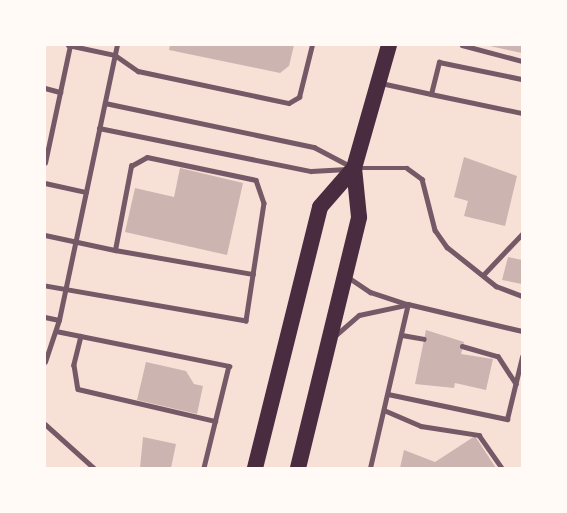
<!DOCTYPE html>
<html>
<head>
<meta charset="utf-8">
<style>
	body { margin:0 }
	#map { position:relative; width:567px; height:513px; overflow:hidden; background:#f7e1d7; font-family:"Varela Round",sans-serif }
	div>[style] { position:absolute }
	.building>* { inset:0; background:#ccb4b1 }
	.service>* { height:4.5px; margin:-2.25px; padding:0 2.25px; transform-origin:2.25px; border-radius:2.25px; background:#755966 }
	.trunk>* { height:16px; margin:-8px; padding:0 8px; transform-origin:8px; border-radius:8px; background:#4a2c40 }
	span { translate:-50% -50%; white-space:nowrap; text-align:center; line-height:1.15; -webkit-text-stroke:4.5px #fffaf5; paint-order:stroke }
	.frame { position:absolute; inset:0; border:46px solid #fffaf5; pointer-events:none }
</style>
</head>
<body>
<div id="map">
	<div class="building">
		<div style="clip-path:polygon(170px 45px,294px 45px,289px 66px,280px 73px,169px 50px)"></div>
		<div style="clip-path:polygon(490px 45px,522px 45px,522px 53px,490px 46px)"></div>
		<div style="clip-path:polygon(464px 157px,517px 176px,505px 226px,464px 216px,468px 201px,454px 197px)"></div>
		<div style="clip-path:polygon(180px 168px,243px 183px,227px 255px,125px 232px,135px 188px,174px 197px)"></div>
		<div style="clip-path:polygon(508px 257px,522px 260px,522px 284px,502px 280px)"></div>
		<div style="clip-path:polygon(426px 330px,464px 342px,461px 354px,493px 359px,486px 390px,455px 383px,454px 388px,415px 384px)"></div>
		<div style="clip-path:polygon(146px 362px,186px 371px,194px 384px,203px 386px,197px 414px,137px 400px)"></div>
		<div style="clip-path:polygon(475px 436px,496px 468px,400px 468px,404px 450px,435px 462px)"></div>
		<div style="clip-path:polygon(143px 437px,176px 444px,171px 468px,140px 468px)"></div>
	</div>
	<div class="service">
		<div style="left:68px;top:45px;width:48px;rotate:12deg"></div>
		<div style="left:115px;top:55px;width:28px;rotate:35deg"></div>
		<div style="left:138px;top:71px;width:154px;rotate:12deg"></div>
		<div style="left:289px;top:103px;width:12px;rotate:-31deg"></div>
		<div style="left:299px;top:97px;width:54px;rotate:-76deg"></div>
		<div style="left:462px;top:45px;width:62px;rotate:14.9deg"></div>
		<div style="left:381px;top:83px;width:51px;rotate:12.4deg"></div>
		<div style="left:431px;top:94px;width:33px;rotate:-76deg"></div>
		<div style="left:439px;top:62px;width:85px;rotate:11.6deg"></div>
		<div style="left:45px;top:88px;width:16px;rotate:15deg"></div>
		<div style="left:431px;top:94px;width:93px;rotate:11.8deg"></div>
		<div style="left:105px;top:103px;width:214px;rotate:11.9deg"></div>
		<div style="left:314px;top:147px;width:43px;rotate:27.8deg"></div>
		<div style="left:99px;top:128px;width:216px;rotate:11.5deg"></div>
		<div style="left:311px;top:171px;width:36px;rotate:-3deg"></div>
		<div style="left:45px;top:163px;width:121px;rotate:-78deg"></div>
		<div style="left:359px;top:168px;width:48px"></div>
		<div style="left:407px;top:168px;width:19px;rotate:36deg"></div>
		<div style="left:422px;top:179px;width:53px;rotate:75.7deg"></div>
		<div style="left:435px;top:230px;width:21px;rotate:55deg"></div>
		<div style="left:447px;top:247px;width:63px;rotate:38.5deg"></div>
		<div style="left:496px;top:286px;width:28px;rotate:21deg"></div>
		<div style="left:45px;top:183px;width:42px;rotate:12.4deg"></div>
		<div style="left:45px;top:235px;width:72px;rotate:12.1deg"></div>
		<div style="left:115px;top:250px;width:86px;rotate:-79.2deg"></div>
		<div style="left:131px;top:166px;width:18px;rotate:-29deg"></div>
		<div style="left:147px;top:157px;width:111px;rotate:11.9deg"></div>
		<div style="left:256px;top:180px;width:24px;rotate:71deg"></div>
		<div style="left:264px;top:203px;width:119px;rotate:98.7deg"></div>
		<div style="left:246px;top:321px;width:204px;rotate:-170.1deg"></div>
		<div style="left:115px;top:250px;width:140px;rotate:9.9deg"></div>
		<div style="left:484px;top:274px;width:55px;rotate:-46.5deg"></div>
		<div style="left:348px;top:277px;width:27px;rotate:34deg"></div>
		<div style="left:370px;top:292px;width:40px;rotate:18deg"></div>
		<div style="left:408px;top:304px;width:117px;rotate:13.3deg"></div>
		<div style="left:45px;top:317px;width:14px;rotate:12deg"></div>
		<div style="left:56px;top:331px;width:177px;rotate:11.4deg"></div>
		<div style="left:229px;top:366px;width:105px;rotate:103.8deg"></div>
		<div style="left:336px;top:335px;width:30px;rotate:-41deg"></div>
		<div style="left:359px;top:315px;width:48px;rotate:-12deg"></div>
		<div style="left:402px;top:335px;width:22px;rotate:10deg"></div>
		<div style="left:81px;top:336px;width:30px;rotate:104deg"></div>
		<div style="left:74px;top:365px;width:24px;rotate:81deg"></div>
		<div style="left:78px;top:389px;width:141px;rotate:13.1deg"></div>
		<div style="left:462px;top:346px;width:37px;rotate:16deg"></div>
		<div style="left:498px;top:356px;width:33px;rotate:57deg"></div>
		<div style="left:45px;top:362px;width:44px;rotate:-71.6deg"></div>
		<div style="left:59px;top:320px;width:281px;rotate:-78.1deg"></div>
		<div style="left:388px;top:394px;width:122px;rotate:11.9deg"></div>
		<div style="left:507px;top:419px;width:64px;rotate:-76.4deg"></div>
		<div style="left:384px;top:410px;width:40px;rotate:23.4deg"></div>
		<div style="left:421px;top:426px;width:59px;rotate:8.8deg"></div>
		<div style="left:479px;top:435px;width:40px;rotate:55.1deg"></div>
		<div style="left:45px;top:424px;width:66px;rotate:41.9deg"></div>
		<div style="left:370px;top:468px;width:168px;rotate:-77deg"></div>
	</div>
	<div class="trunk">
		<div style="left:255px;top:468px;width:269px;rotate:-76deg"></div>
		<div style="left:320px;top:207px;width:52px;rotate:-48.9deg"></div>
		<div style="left:298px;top:468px;width:258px;rotate:-76.3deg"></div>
		<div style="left:359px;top:217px;width:49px;rotate:-95.8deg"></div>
		<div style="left:354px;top:168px;width:128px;rotate:-74.1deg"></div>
	</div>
	<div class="frame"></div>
</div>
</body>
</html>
